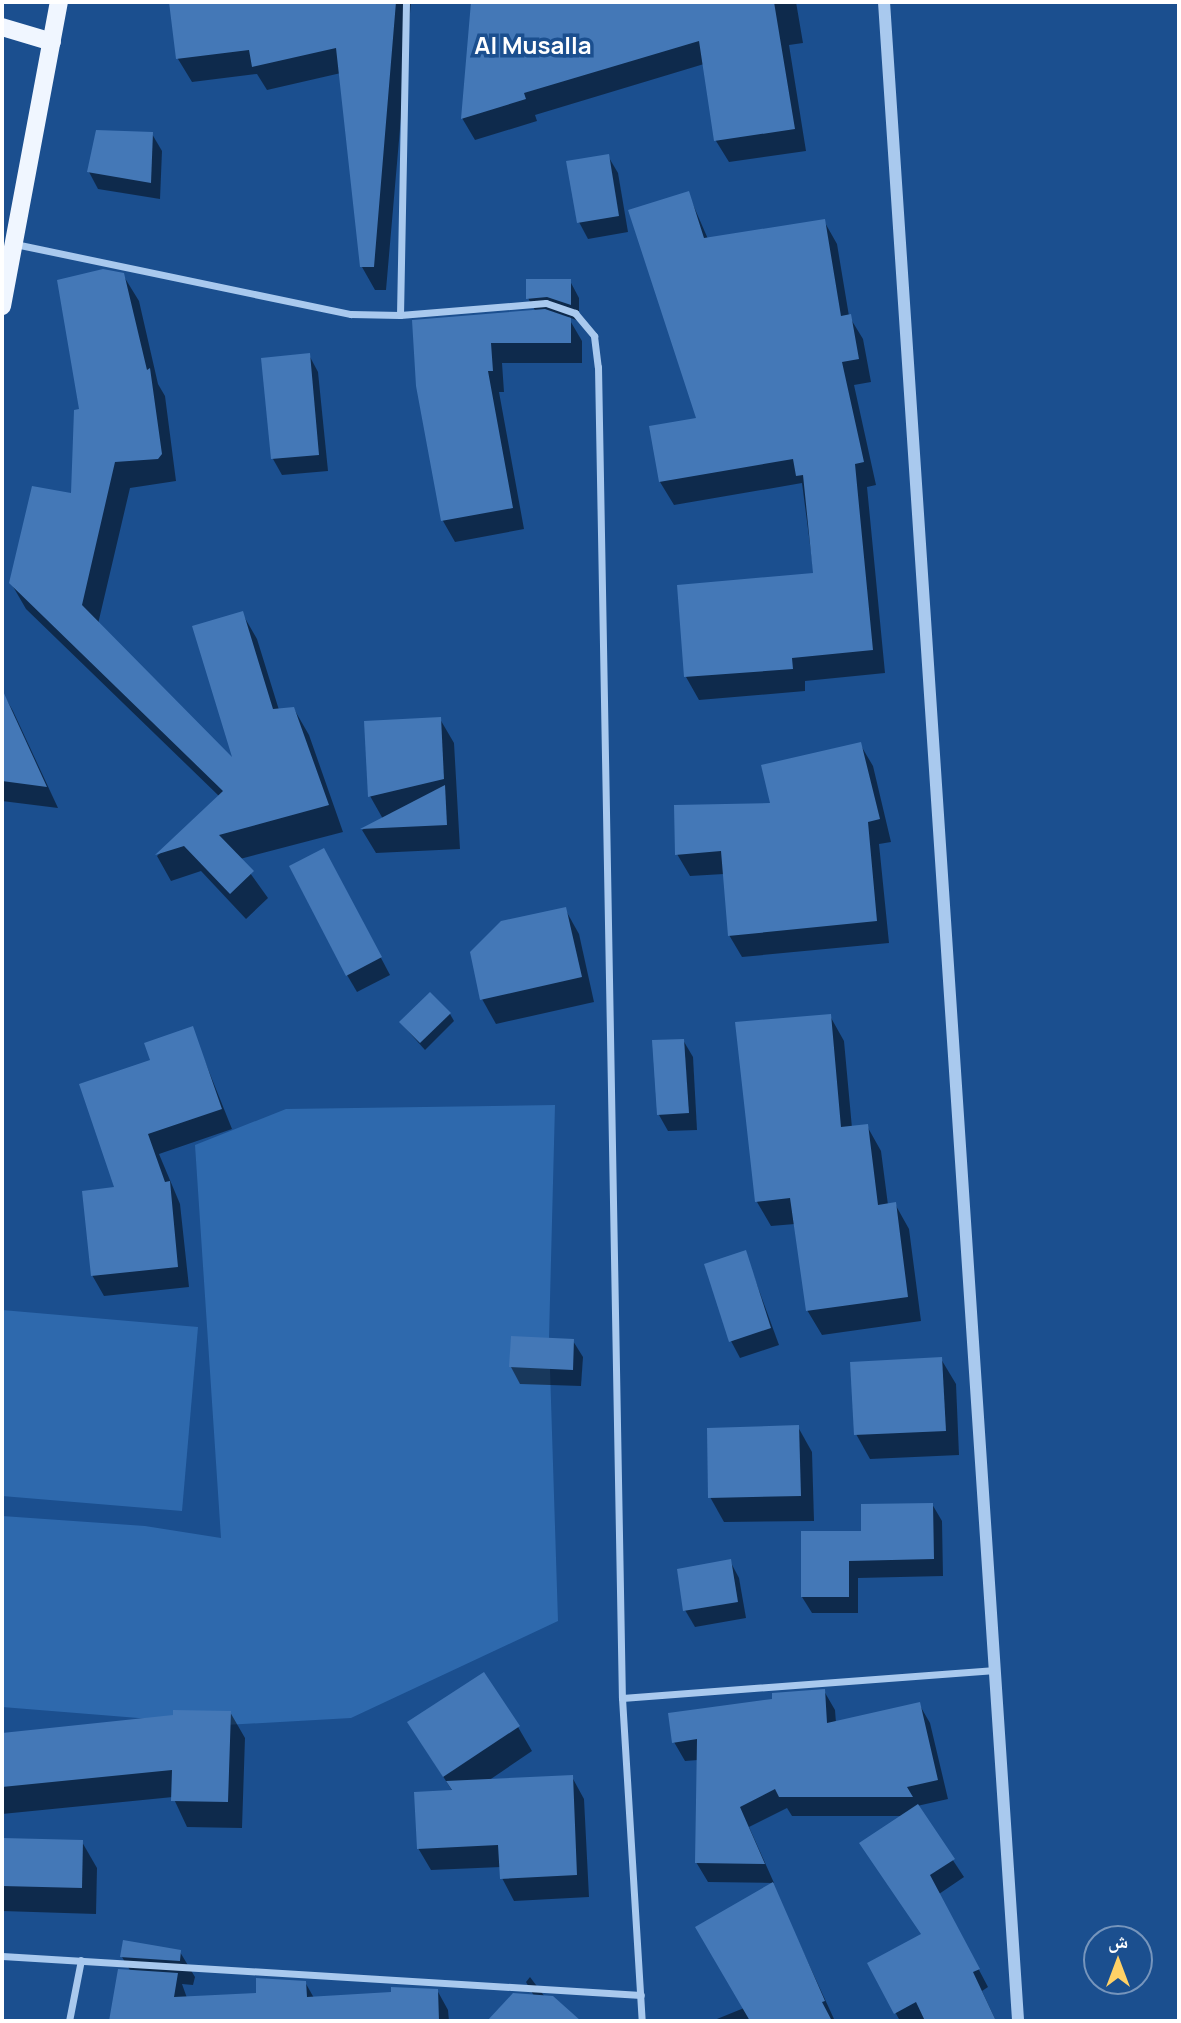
<!DOCTYPE html>
<html>
<head>
<meta charset="utf-8">
<style>
	body { margin:0 }
	#map { position:relative; width:1181px; height:2023px; overflow:hidden; background:#1b4f8f; font-family:Manrope,"Noto Naskh Arabic",sans-serif }
	div>[style] { position:absolute }
	.green>* { inset:0; background:#2e69ad }
	.shadow>* { inset:0; background:#0007 }
	.building>* { inset:0; background:#4478b7 }
	.minor>* { height:7px; margin:-3.5px; padding:0 3.5px; transform-origin:3.5px; border-radius:3.5px; background:#a9c9ee }
	.tertiary>* { height:12px; margin:-6px; padding:0 6px; transform-origin:6px; border-radius:6px; background:#a9c9ee }
	.primary>* { height:18px; margin:-9px; padding:0 9px; transform-origin:9px; border-radius:9px; background:#f0f6ff }
	span { translate:-50% -50%; white-space:nowrap; text-align:center; line-height:1.15; -webkit-text-stroke:7px #1b4f8f; paint-order:stroke }
	.district-label { font-size:24px; color:#fff; font-weight:700 }
	.frame { position:absolute; inset:0; border:4px solid #fff; pointer-events:none }
	.north { position:absolute; left:1083px; top:1925px; width:70px; height:70px; box-sizing:border-box; background:#1b4f8f; border:2px solid #7695bc; border-radius:50%; rotate:0deg; font-size:19px; font-weight:700; line-height:28px; text-align:center; color:#fff }
	.north::after { content:''; display:block; margin:auto; width:24px; height:32px; background:#ffd166; clip-path:polygon(50% 0,100% 100%,50% 72%,0 100%) }
</style>
</head>
<body>
<div id="map">
	<div class="green">
		<div style="clip-path:polygon(555px 1105px,549px 1338px,558px 1621px,351px 1718px,225px 1725px,2px 1707px,2px 1516px,145px 1526px,221px 1538px,195px 1145px,286px 1109px)"></div>
		<div style="clip-path:polygon(2px 1310px,198px 1327px,182px 1511px,2px 1496px)"></div>
	</div>
	<div class="shadow">
		<div style="clip-path:polygon(172px 2px,287px 2px,288px 17px,336px 32px,333px 2px,411px 2px,386px 290px,375px 290px,362px 267px,341px 73px,267px 90px,257px 74px,192px 82px,178px 59px)"></div>
		<div style="clip-path:polygon(472px 2px,796px 2px,803px 43px,789px 45px,806px 151px,729px 162px,716px 141px,704px 64px,535px 115px,537px 121px,475px 140px,462px 118px)"></div>
		<div style="clip-path:polygon(152px 134px,162px 151px,160px 199px,98px 189px,89px 172px)"></div>
		<div style="clip-path:polygon(608px 156px,618px 173px,628px 232px,588px 239px,579px 222px)"></div>
		<div style="clip-path:polygon(688px 193px,708px 239px,824px 221px,837px 244px,849px 316px,863px 339px,871px 382px,854px 385px,876px 485px,867px 487px,885px 673px,805px 681px,805px 691px,699px 700px,686px 677px,814px 575px,802px 483px,674px 505px,660px 482px,651px 428px,698px 419px)"></div>
		<div style="clip-path:polygon(123px 275px,139px 301px,158px 384px,165px 396px,176px 481px,130px 488px,98px 624px,235px 763px,242px 613px,257px 639px,279px 710px,294px 709px,309px 735px,343px 832px,240px 859px,268px 898px,246px 919px,201px 871px,171px 881px,157px 856px,220px 797px,26px 609px,11px 583px,72px 495px,81px 411px)"></div>
		<div style="clip-path:polygon(570px 281px,579px 298px,579px 321px,568px 317px,582px 341px,582px 363px,502px 363px,504px 392px,499px 392px,524px 529px,455px 542px,443px 521px,418px 386px,536px 312px,528px 298px)"></div>
		<div style="clip-path:polygon(309px 355px,318px 372px,328px 471px,282px 475px,273px 459px)"></div>
		<div style="clip-path:polygon(2px 692px,13px 711px,58px 808px,2px 801px)"></div>
		<div style="clip-path:polygon(440px 719px,454px 743px,460px 849px,376px 853px,362px 830px,383px 819px,370px 796px)"></div>
		<div style="clip-path:polygon(860px 744px,873px 766px,891px 842px,879px 844px,889px 943px,742px 957px,729px 935px,724px 874px,690px 876px,677px 854px,773px 804px)"></div>
		<div style="clip-path:polygon(333px 867px,390px 975px,357px 992px,347px 975px)"></div>
		<div style="clip-path:polygon(565px 909px,579px 934px,594px 1002px,496px 1024px,482px 999px)"></div>
		<div style="clip-path:polygon(450px 1014px,454px 1021px,425px 1050px,401px 1023px)"></div>
		<div style="clip-path:polygon(830px 1016px,844px 1041px,852px 1128px,867px 1126px,881px 1151px,888px 1205px,895px 1204px,909px 1229px,921px 1321px,822px 1335px,807px 1310px,795px 1224px,771px 1226px,757px 1202px)"></div>
		<div style="clip-path:polygon(192px 1029px,232px 1129px,159px 1154px,180px 1204px,189px 1287px,104px 1296px,92px 1275px,116px 1189px)"></div>
		<div style="clip-path:polygon(683px 1040px,693px 1057px,697px 1130px,668px 1131px,659px 1115px)"></div>
		<div style="clip-path:polygon(745px 1252px,779px 1345px,740px 1358px,731px 1341px)"></div>
		<div style="clip-path:polygon(573px 1341px,583px 1357px,581px 1386px,520px 1384px,511px 1367px)"></div>
		<div style="clip-path:polygon(941px 1359px,956px 1384px,959px 1455px,870px 1459px,856px 1434px)"></div>
		<div style="clip-path:polygon(798px 1427px,812px 1452px,814px 1521px,724px 1522px,710px 1497px)"></div>
		<div style="clip-path:polygon(932px 1504px,942px 1521px,943px 1576px,858px 1578px,858px 1613px,812px 1613px,802px 1597px,863px 1533px)"></div>
		<div style="clip-path:polygon(730px 1561px,739px 1578px,746px 1618px,695px 1627px,685px 1610px)"></div>
		<div style="clip-path:polygon(824px 1691px,835px 1710px,836px 1723px,919px 1704px,930px 1723px,948px 1799px,917px 1806px,964px 1877px,939px 1894px,988px 1987px,982px 1991px,996px 2021px,900px 2021px,869px 1964px,922px 1936px,904px 1816px,792px 1816px,787px 1808px,749px 1827px,774px 1883px,708px 1882px,696px 1862px,698px 1760px,685px 1761px,674px 1742px,774px 1700px)"></div>
		<div style="clip-path:polygon(230px 1712px,245px 1738px,242px 1828px,187px 1827px,173px 1797px,2px 1814px,2px 1735px)"></div>
		<div style="clip-path:polygon(409px 1723px,518px 1727px,532px 1751px,488px 1781px,572px 1777px,584px 1799px,589px 1897px,514px 1901px,502px 1878px,501px 1867px,431px 1870px,418px 1848px,453px 1792px)"></div>
		<div style="clip-path:polygon(2px 1840px,82px 1842px,97px 1868px,96px 1914px,2px 1911px)"></div>
		<div style="clip-path:polygon(772px 1884px,834px 2019px,712px 2021px,744px 2008px)"></div>
		<div style="clip-path:polygon(180px 1952px,195px 1977px,193px 1985px,182px 1984px,187px 1998px,258px 1994px,305px 1982px,314px 1998px,437px 1990px,448px 2010px,449px 2021px,111px 2021px,120px 1971px,131px 1972px,122px 1957px)"></div>
		<div style="clip-path:polygon(530px 1977px,545px 1997px,567px 2011px,573px 2021px,490px 2021px,514px 1995px,534px 1996px,526px 1982px)"></div>
	</div>
	<div class="building">
		<div style="clip-path:polygon(169px 2px,396px 2px,374px 267px,360px 267px,336px 48px,252px 67px,249px 50px,176px 59px)"></div>
		<div style="clip-path:polygon(471px 2px,774px 2px,795px 129px,714px 141px,699px 41px,524px 93px,526px 99px,461px 119px)"></div>
		<div style="clip-path:polygon(96px 130px,153px 132px,151px 183px,87px 172px)"></div>
		<div style="clip-path:polygon(609px 154px,619px 216px,577px 223px,566px 161px)"></div>
		<div style="clip-path:polygon(689px 191px,704px 238px,825px 219px,841px 316px,851px 314px,859px 359px,842px 362px,864px 462px,855px 464px,873px 650px,792px 658px,793px 669px,684px 677px,677px 585px,813px 573px,803px 475px,796px 476px,793px 459px,659px 482px,649px 426px,696px 418px,628px 210px)"></div>
		<div style="clip-path:polygon(103px 269px,124px 273px,147px 370px,150px 368px,162px 454px,158px 459px,115px 462px,82px 605px,232px 757px,192px 626px,243px 611px,273px 709px,294px 707px,329px 805px,219px 835px,254px 871px,230px 894px,184px 846px,155px 855px,223px 791px,9px 583px,32px 486px,71px 493px,74px 410px,79px 409px,57px 280px)"></div>
		<div style="clip-path:polygon(526px 279px,571px 279px,571px 305px,547px 297px,526px 299px)"></div>
		<div style="clip-path:polygon(545px 309px,571px 318px,571px 343px,491px 343px,493px 371px,488px 371px,513px 508px,441px 521px,416px 386px,412px 320px)"></div>
		<div style="clip-path:polygon(310px 353px,319px 455px,271px 459px,261px 358px)"></div>
		<div style="clip-path:polygon(2px 689px,47px 787px,2px 781px)"></div>
		<div style="clip-path:polygon(441px 717px,444px 779px,368px 797px,364px 721px)"></div>
		<div style="clip-path:polygon(861px 742px,880px 819px,868px 822px,877px 921px,728px 936px,721px 851px,675px 855px,674px 805px,770px 803px,761px 765px)"></div>
		<div style="clip-path:polygon(445px 785px,447px 825px,360px 829px)"></div>
		<div style="clip-path:polygon(324px 848px,382px 957px,346px 976px,289px 866px)"></div>
		<div style="clip-path:polygon(566px 907px,582px 977px,480px 1000px,470px 952px,501px 921px)"></div>
		<div style="clip-path:polygon(430px 992px,451px 1013px,420px 1043px,399px 1022px)"></div>
		<div style="clip-path:polygon(831px 1014px,841px 1127px,868px 1124px,878px 1205px,896px 1202px,908px 1297px,806px 1311px,790px 1198px,755px 1202px,735px 1022px)"></div>
		<div style="clip-path:polygon(193px 1026px,222px 1109px,148px 1134px,165px 1182px,170px 1181px,178px 1267px,91px 1276px,82px 1191px,114px 1187px,79px 1084px,150px 1060px,144px 1043px)"></div>
		<div style="clip-path:polygon(684px 1039px,689px 1113px,657px 1115px,652px 1040px)"></div>
		<div style="clip-path:polygon(746px 1250px,771px 1328px,729px 1342px,704px 1264px)"></div>
		<div style="clip-path:polygon(511px 1336px,574px 1339px,573px 1370px,509px 1367px)"></div>
		<div style="clip-path:polygon(942px 1357px,946px 1431px,854px 1435px,850px 1362px)"></div>
		<div style="clip-path:polygon(799px 1425px,801px 1496px,708px 1498px,707px 1428px)"></div>
		<div style="clip-path:polygon(933px 1503px,934px 1559px,849px 1561px,849px 1597px,801px 1597px,801px 1531px,861px 1531px,861px 1504px)"></div>
		<div style="clip-path:polygon(731px 1559px,738px 1602px,683px 1611px,677px 1569px)"></div>
		<div style="clip-path:polygon(484px 1672px,520px 1726px,443px 1777px,407px 1722px)"></div>
		<div style="clip-path:polygon(825px 1689px,827px 1723px,920px 1702px,938px 1780px,907px 1787px,913px 1797px,779px 1797px,775px 1789px,740px 1807px,765px 1864px,695px 1863px,697px 1739px,672px 1743px,668px 1713px,772px 1699px,772px 1693px)"></div>
		<div style="clip-path:polygon(173px 1710px,231px 1711px,228px 1802px,171px 1801px,172px 1770px,2px 1787px,2px 1733px,173px 1715px)"></div>
		<div style="clip-path:polygon(573px 1775px,577px 1875px,500px 1879px,498px 1845px,417px 1849px,414px 1792px,452px 1790px,446px 1781px)"></div>
		<div style="clip-path:polygon(918px 1804px,955px 1859px,930px 1875px,980px 1969px,973px 1972px,996px 2021px,925px 2021px,916px 2002px,894px 2014px,867px 1963px,921px 1934px,859px 1843px)"></div>
		<div style="clip-path:polygon(2px 1838px,83px 1840px,82px 1888px,2px 1886px)"></div>
		<div style="clip-path:polygon(773px 1882px,825px 2001px,822px 2002px,832px 2021px,750px 2021px,695px 1927px)"></div>
		<div style="clip-path:polygon(123px 1940px,181px 1950px,180px 1961px,120px 1957px)"></div>
		<div style="clip-path:polygon(118px 1969px,178px 1973px,174px 1997px,256px 1993px,256px 1978px,306px 1981px,307px 1997px,391px 1992px,391px 1987px,438px 1989px,439px 2021px,109px 2021px)"></div>
		<div style="clip-path:polygon(513px 1993px,553px 1996px,581px 2021px,487px 2021px)"></div>
	</div>
	<div class="minor">
		<div style="left:15px;top:244px;width:343px;rotate:11.8deg"></div>
		<div style="left:351px;top:314px;width:49px;rotate:1.2deg"></div>
		<div style="left:400px;top:315px;width:146px;rotate:-4.7deg"></div>
		<div style="left:546px;top:303px;width:31px;rotate:19deg"></div>
		<div style="left:575px;top:313px;width:30px;rotate:50deg"></div>
		<div style="left:594px;top:336px;width:31px;rotate:83deg"></div>
		<div style="left:598px;top:367px;width:1331px;rotate:88.97deg"></div>
		<div style="left:622px;top:1698px;width:324px;rotate:86.5deg"></div>
		<div style="left:400px;top:315px;width:313px;rotate:-88.9deg"></div>
		<div style="left:622px;top:1698px;width:371px;rotate:-4.3deg"></div>
		<div style="left:2px;top:1956px;width:640px;rotate:3.49deg"></div>
		<div style="left:69px;top:2021px;width:62px;rotate:-78.9deg"></div>
	</div>
	<div class="tertiary">
		<div style="left:884px;top:2px;width:2023px;rotate:86.2deg"></div>
	</div>
	<div class="primary">
		<div style="left:2px;top:27px;width:52px;rotate:16.7deg"></div>
		<div style="left:2px;top:306px;width:309px;rotate:-79.4deg"></div>
	</div>
	<div class="district-label">
		<span style="left:533px;top:45px">Al Musalla</span>
	</div>
	<div class="frame"></div>
	<div class="north">ش</div>
</div>
</body>
</html>
